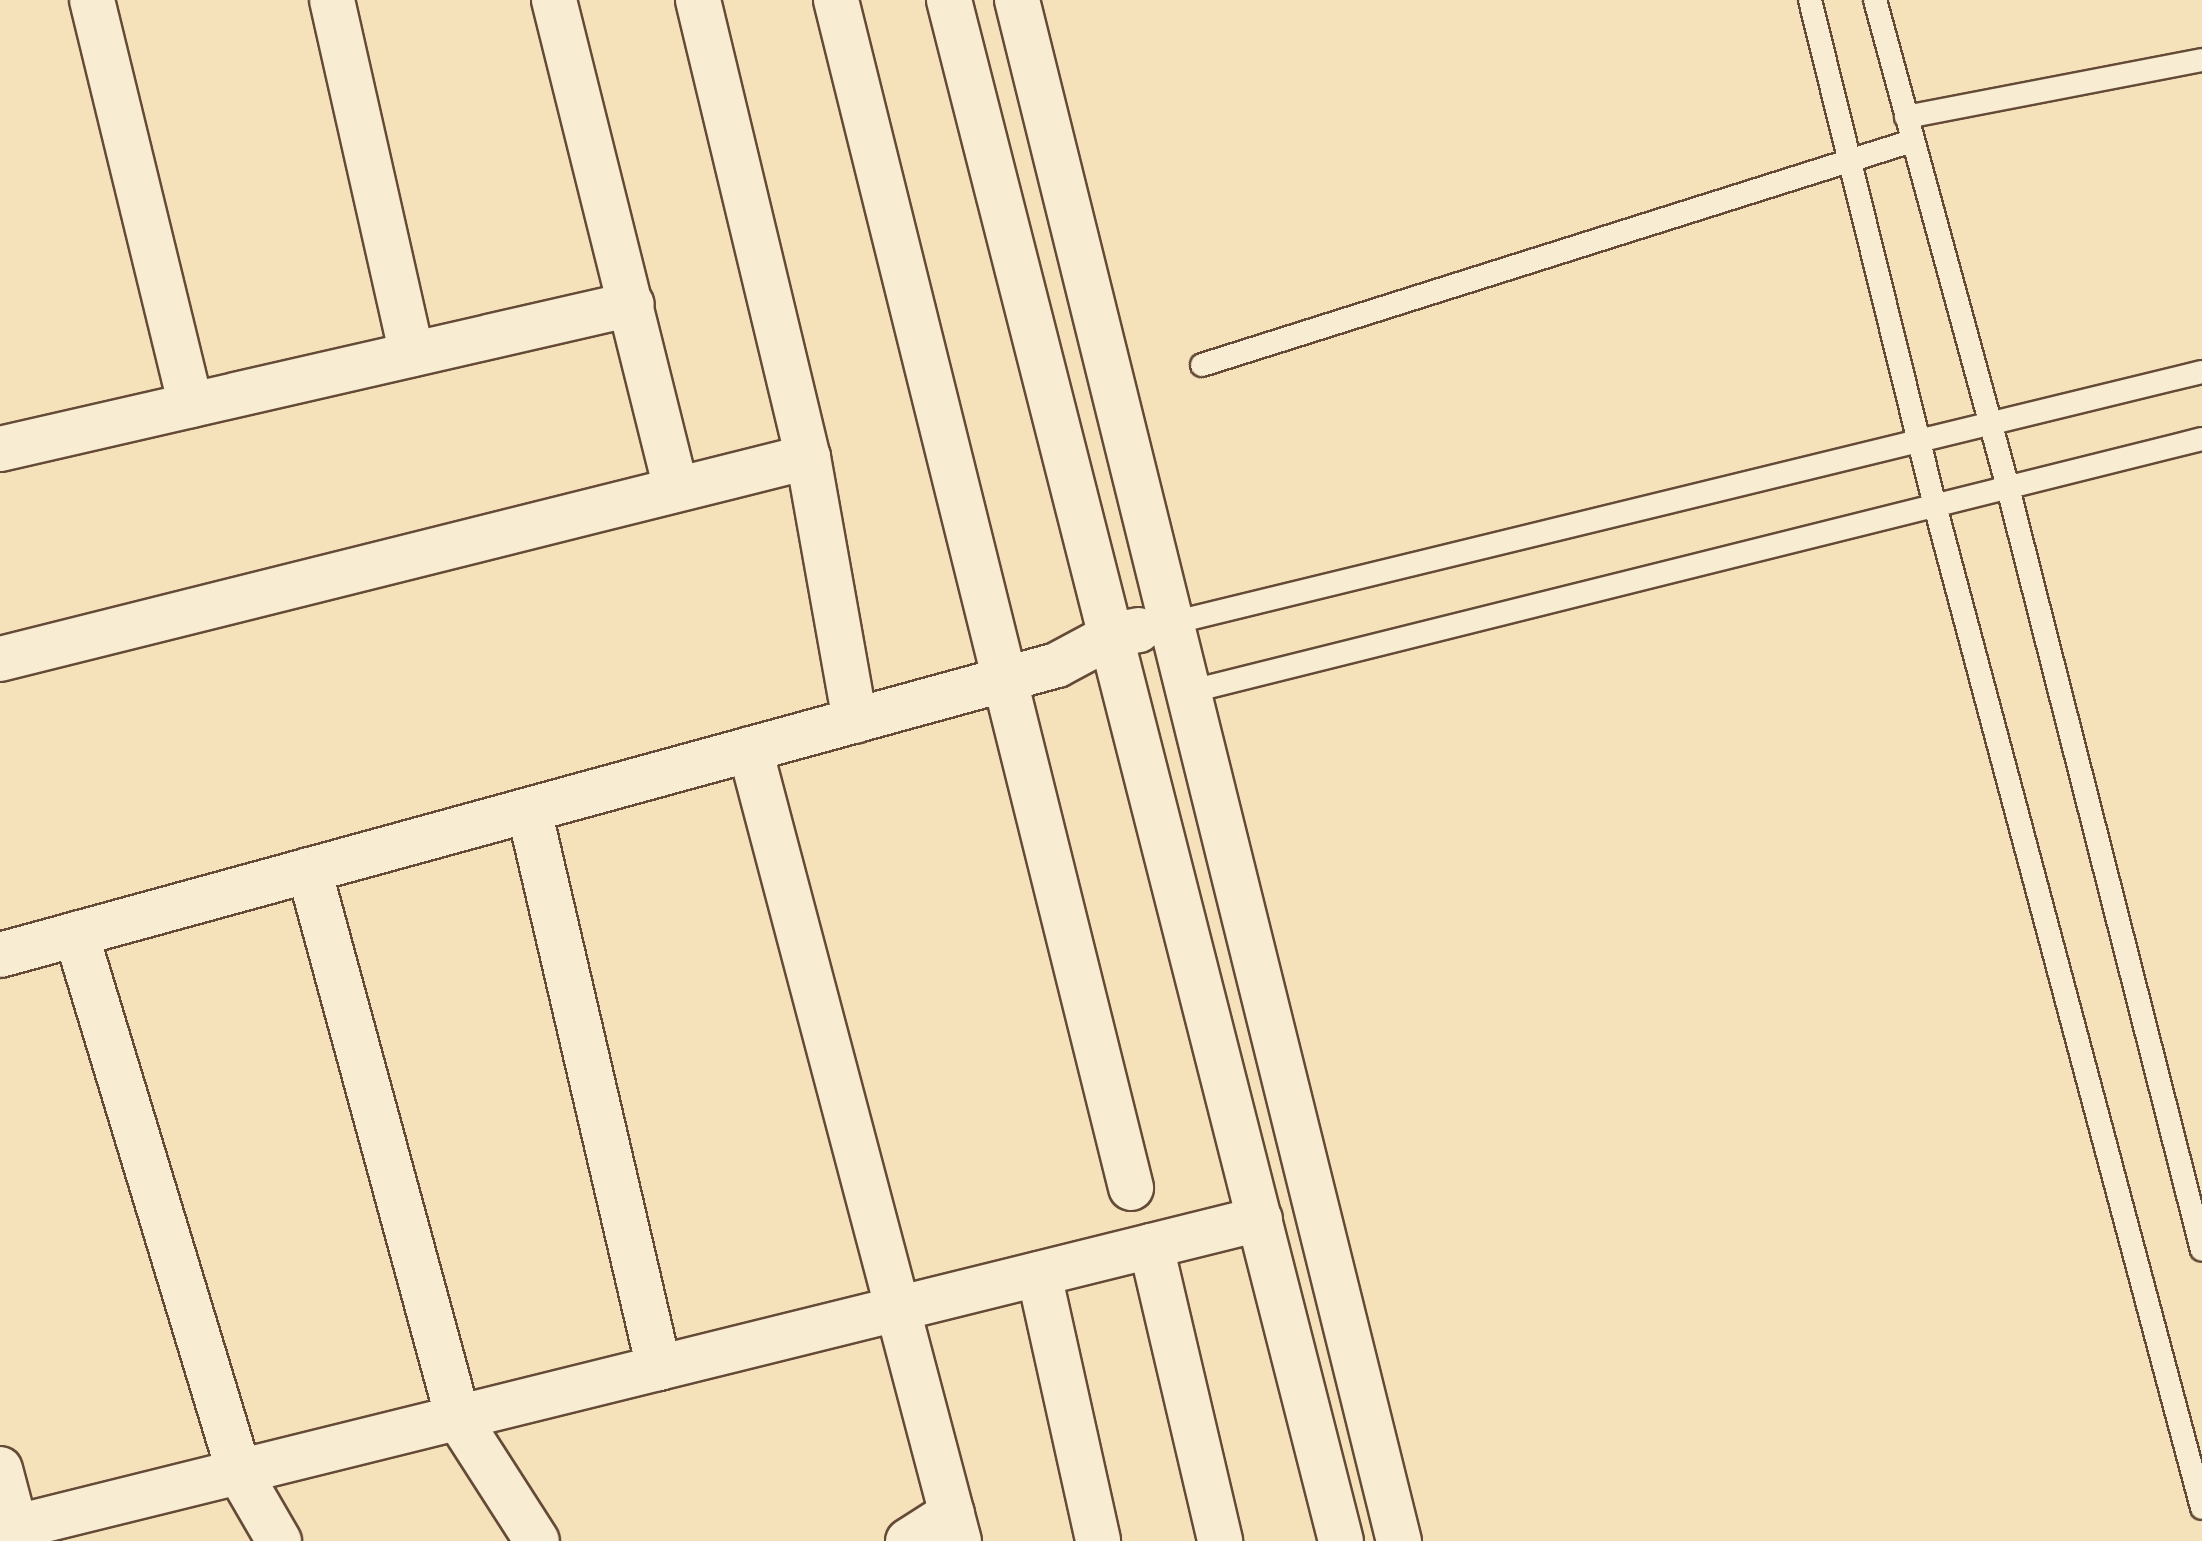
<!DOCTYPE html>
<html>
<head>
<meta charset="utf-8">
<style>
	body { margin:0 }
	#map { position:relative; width:2202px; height:1541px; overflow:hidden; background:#f5e2ba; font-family:"IM FELL Great Primer",serif }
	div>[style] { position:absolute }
	.roads { filter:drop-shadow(2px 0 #644a37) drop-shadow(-2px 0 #644a37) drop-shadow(0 2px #644a37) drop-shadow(0 -2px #644a37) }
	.service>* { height:22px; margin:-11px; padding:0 11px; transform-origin:11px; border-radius:11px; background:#f8ecd2 }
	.minor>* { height:44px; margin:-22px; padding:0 22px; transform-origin:22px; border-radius:22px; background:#f8ecd2 }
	span { translate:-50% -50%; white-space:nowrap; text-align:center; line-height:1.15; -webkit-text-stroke:6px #f8ecd2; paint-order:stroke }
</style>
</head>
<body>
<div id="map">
	<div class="roads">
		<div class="service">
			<div style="left:1810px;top:0;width:517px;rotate:76.13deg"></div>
			<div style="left:1934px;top:502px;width:1041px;rotate:75.08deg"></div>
			<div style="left:1875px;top:0;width:502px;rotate:74.74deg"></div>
			<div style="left:2007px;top:484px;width:790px;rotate:75.72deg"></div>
			<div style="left:1906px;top:117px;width:301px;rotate:-10.9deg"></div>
			<div style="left:1202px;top:365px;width:744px;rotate:-17.51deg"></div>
			<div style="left:1172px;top:623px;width:1060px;rotate:-13.7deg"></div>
			<div style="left:1188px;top:692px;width:1045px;rotate:-14.01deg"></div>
		</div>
		<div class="minor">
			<div style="left:92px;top:0;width:417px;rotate:76.3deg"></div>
			<div style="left:332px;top:0;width:363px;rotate:77.3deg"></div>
			<div style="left:554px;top:0;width:504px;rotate:75.99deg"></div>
			<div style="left:698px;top:0;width:470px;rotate:76.5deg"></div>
			<div style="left:808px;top:457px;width:268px;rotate:79.9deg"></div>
			<div style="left:836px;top:0;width:1224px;rotate:76.05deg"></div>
			<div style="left:949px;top:0;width:1590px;rotate:75.73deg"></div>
			<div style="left:1017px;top:0;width:1588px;rotate:76.08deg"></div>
			<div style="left:0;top:449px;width:648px;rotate:-12.92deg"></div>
			<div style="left:0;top:659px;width:833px;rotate:-14.04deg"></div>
			<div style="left:750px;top:749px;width:819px;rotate:75.22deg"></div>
			<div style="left:529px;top:810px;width:573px;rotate:76.89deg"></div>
			<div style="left:309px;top:870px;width:568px;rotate:74.79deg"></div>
			<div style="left:458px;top:1418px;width:146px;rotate:57.3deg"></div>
			<div style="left:76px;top:934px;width:562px;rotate:73.14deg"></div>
			<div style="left:239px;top:1472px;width:80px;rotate:59.9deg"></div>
			<div style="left:0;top:955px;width:1096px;rotate:-15.34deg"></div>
			<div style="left:1057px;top:665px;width:64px;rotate:-28.2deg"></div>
			<div style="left:1113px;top:635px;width:26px;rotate:-11deg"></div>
			<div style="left:1151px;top:1246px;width:303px;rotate:76.8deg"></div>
			<div style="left:1039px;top:1274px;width:273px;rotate:77.5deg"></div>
			<div style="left:0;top:1469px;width:74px;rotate:75.2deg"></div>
			<div style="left:0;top:1531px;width:1298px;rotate:-13.91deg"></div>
			<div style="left:908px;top:1541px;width:52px;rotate:-32.5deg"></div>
		</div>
	</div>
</div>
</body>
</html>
